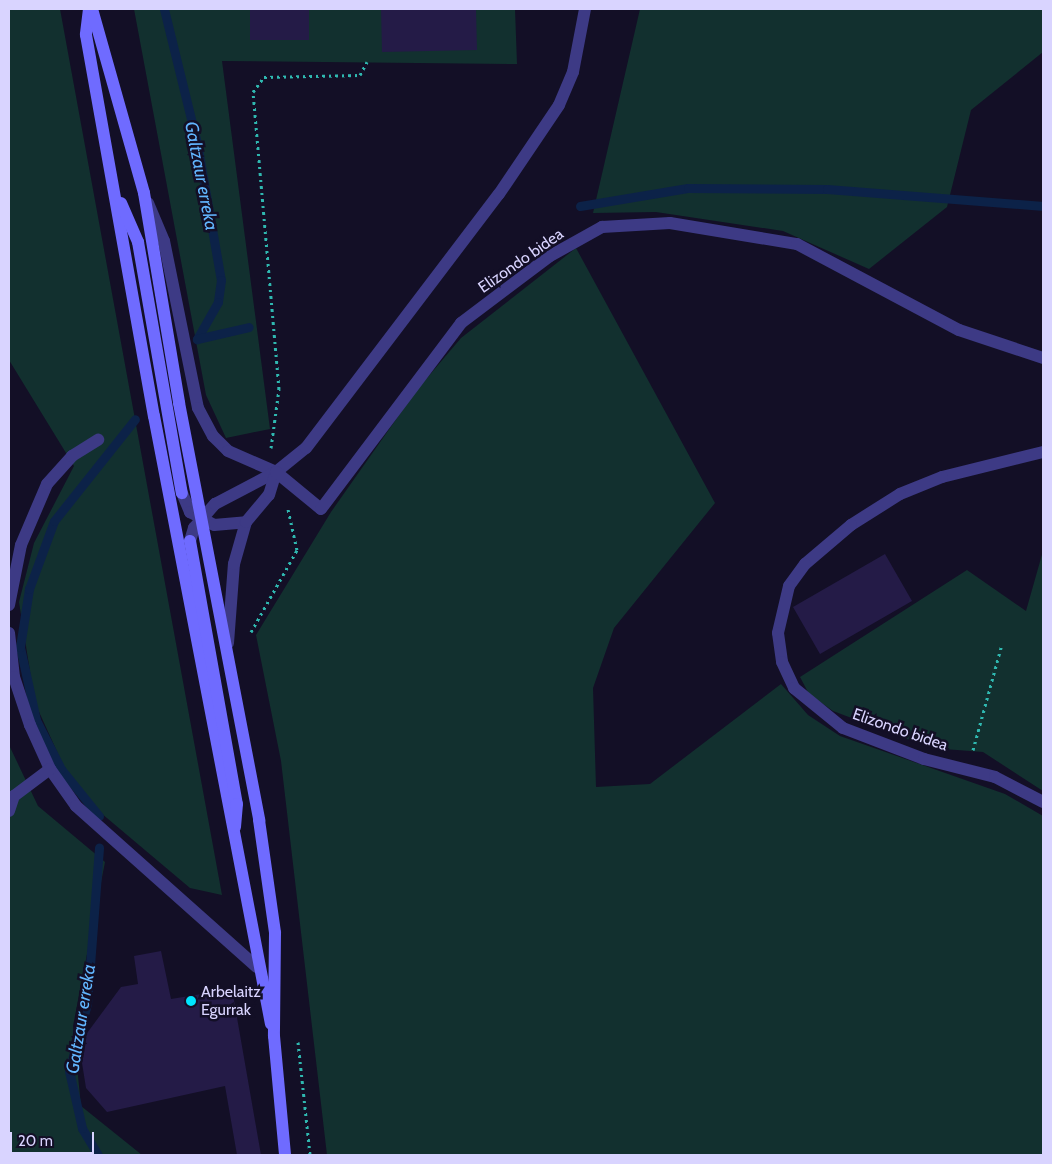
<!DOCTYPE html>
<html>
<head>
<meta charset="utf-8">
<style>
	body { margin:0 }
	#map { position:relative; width:1052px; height:1164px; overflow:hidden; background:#130f26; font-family:Cabin,sans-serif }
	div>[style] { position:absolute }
	.green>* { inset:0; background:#12302f }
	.stream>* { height:9px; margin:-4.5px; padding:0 4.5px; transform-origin:4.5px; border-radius:4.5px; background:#0c2248 }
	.building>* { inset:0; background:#241b47 }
	.path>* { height:3px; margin-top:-1.5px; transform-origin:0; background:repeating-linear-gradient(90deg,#2fb8b0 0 2.5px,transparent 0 6.5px) }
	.lane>* { height:12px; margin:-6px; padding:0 6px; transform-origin:6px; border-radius:6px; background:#3d3a85 }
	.street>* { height:12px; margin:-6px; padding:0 6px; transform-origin:6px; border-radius:6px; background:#3d3a85 }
	.secondary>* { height:12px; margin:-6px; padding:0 6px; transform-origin:6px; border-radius:6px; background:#6f6bff }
	.dots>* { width:14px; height:14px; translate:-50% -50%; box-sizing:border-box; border:2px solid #130f26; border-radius:50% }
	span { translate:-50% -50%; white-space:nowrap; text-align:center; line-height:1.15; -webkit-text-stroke:5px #130f26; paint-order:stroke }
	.street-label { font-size:16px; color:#d9d4ff }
	.poi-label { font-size:16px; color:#d9d4ff }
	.left { translate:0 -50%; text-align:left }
	.water-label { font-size:18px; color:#62b6ff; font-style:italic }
	.frame { position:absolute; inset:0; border:10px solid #d9d4ff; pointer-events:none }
	.scale { position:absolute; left:10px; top:1132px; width:84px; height:22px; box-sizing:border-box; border:2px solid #d9d4ff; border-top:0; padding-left:6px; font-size:15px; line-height:18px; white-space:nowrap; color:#d9d4ff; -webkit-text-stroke:4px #130f26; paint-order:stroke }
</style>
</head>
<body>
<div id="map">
	<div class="green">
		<div style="clip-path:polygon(9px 9px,60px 9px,222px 895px,190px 888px,101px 813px,65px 769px,35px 703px,19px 602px,34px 543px,74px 466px,9px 360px)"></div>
		<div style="clip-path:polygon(134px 9px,515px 9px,517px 64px,222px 61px,270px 429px,226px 438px,206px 395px)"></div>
		<div style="clip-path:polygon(640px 9px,1043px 9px,1043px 52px,971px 110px,947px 207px,869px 269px,783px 231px,656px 212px,593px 213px)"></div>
		<div style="clip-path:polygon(576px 248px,715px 503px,614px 628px,593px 688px,596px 787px,650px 784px,781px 684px,808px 715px,840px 736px,1005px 794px,1043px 816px,1043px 1155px,327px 1155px,281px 761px,256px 635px,331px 512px,416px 391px,461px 338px)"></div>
		<div style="clip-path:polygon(1043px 551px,1043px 791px,983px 752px,931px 748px,833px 711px,809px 694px,800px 677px,967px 570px,1026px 611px)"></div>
		<div style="clip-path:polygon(9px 745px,38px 806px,105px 862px,73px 1026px,81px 1106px,142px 1155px,9px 1155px)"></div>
	</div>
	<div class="stream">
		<div style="left:164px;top:9px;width:138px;rotate:76.2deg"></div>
		<div style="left:197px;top:143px;width:139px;rotate:80.1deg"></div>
		<div style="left:221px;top:280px;width:22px;rotate:98deg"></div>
		<div style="left:218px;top:302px;width:43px;rotate:119.6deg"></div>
		<div style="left:580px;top:206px;width:109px;rotate:-9.5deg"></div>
		<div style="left:688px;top:188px;width:139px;rotate:0.4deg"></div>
		<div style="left:827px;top:189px;width:217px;rotate:4.5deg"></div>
		<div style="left:197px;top:339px;width:53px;rotate:-13deg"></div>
		<div style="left:99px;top:816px;width:60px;rotate:-129deg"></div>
		<div style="left:61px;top:769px;width:55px;rotate:-117deg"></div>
		<div style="left:36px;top:720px;width:75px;rotate:-102.4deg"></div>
		<div style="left:20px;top:647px;width:59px;rotate:-81.2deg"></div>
		<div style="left:29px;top:589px;width:72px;rotate:-69.8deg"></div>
		<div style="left:54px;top:521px;width:130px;rotate:-51.5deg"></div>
		<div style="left:98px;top:1155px;width:31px;rotate:-121deg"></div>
		<div style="left:82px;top:1128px;width:58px;rotate:-102.8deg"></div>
		<div style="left:69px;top:1071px;width:69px;rotate:-75deg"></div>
		<div style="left:87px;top:1004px;width:157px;rotate:-85.6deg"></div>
	</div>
	<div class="building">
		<div style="clip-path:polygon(250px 9px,309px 9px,309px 40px,250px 40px)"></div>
		<div style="clip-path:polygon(381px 9px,476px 9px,477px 50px,382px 52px)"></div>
		<div style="clip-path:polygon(885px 554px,912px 601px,820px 654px,793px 607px)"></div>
		<div style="clip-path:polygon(161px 951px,171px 999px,232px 989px,261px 1155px,237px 1155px,225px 1086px,107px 1112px,86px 1088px,79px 1044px,121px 987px,138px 984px,134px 956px)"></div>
	</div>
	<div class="path">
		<div style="left:271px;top:448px;width:60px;rotate:-82.3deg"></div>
		<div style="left:279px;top:389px;width:298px;rotate:-95deg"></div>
		<div style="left:253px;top:92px;width:19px;rotate:-54deg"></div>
		<div style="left:264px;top:77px;width:96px;rotate:-1.2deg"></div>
		<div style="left:360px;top:75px;width:15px;rotate:-62deg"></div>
		<div style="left:251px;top:632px;width:94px;rotate:-60.7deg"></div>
		<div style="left:297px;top:550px;width:42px;rotate:-102.4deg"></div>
		<div style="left:973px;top:750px;width:110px;rotate:-74.7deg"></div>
		<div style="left:298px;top:1042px;width:114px;rotate:83.9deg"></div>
	</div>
	<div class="lane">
		<div style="left:148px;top:203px;width:41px;rotate:67.2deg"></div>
		<div style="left:164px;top:241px;width:170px;rotate:78.5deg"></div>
		<div style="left:198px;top:408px;width:32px;rotate:62deg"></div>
		<div style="left:213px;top:436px;width:21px;rotate:45deg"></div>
		<div style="left:228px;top:451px;width:52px;rotate:23.6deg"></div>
		<div style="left:182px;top:493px;width:21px;rotate:67deg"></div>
		<div style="left:190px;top:512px;width:27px;rotate:28deg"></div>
		<div style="left:214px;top:525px;width:32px;rotate:-5deg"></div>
		<div style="left:190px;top:541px;width:14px;rotate:-73deg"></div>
		<div style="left:194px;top:528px;width:32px;rotate:-49deg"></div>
		<div style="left:215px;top:504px;width:69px;rotate:-27.7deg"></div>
		<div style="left:276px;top:472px;width:38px;rotate:-39deg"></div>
		<div style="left:306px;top:448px;width:319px;rotate:-52.8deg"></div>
		<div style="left:499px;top:194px;width:107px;rotate:-56deg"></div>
		<div style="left:559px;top:105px;width:36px;rotate:-67deg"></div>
		<div style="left:573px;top:72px;width:64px;rotate:-79.2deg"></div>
		<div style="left:9px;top:605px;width:61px;rotate:-78.7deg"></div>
		<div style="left:21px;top:545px;width:66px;rotate:-66.9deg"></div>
		<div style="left:47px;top:484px;width:38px;rotate:-48deg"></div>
		<div style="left:72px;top:456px;width:31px;rotate:-32deg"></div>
		<div style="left:9px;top:633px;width:44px;rotate:83.5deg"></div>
		<div style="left:14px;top:677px;width:51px;rotate:71.6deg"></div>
		<div style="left:30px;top:725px;width:48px;rotate:65.6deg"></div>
		<div style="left:50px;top:769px;width:45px;rotate:54.9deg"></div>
		<div style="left:76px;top:806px;width:242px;rotate:41.7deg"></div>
		<div style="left:228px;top:643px;width:79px;rotate:-85.7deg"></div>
		<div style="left:234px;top:564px;width:44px;rotate:-74.1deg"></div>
		<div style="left:246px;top:522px;width:35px;rotate:-50deg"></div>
		<div style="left:269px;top:495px;width:24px;rotate:-73deg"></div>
		<div style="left:9px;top:811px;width:16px;rotate:-72deg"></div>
		<div style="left:14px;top:796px;width:45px;rotate:-36.9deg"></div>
	</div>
	<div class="street">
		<div style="left:1043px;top:452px;width:104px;rotate:166.1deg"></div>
		<div style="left:942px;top:477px;width:45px;rotate:158deg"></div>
		<div style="left:900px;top:494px;width:58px;rotate:147.7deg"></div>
		<div style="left:851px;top:525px;width:60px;rotate:139.7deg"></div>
		<div style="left:805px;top:564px;width:27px;rotate:126deg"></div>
		<div style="left:789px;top:586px;width:48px;rotate:103.2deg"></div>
		<div style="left:778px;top:633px;width:29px;rotate:82deg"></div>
		<div style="left:782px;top:662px;width:29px;rotate:65deg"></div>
		<div style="left:794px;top:688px;width:63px;rotate:39.2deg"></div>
		<div style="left:843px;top:728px;width:87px;rotate:20.9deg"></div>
		<div style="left:924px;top:759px;width:73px;rotate:14.2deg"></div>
		<div style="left:995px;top:777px;width:54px;rotate:27.5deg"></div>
		<div style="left:276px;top:472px;width:58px;rotate:39.4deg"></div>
		<div style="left:321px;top:509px;width:233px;rotate:-53deg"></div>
		<div style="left:461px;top:323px;width:111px;rotate:-37deg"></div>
		<div style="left:550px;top:256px;width:60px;rotate:-29.1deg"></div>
		<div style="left:602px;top:227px;width:68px;rotate:-3.4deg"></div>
		<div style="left:670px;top:223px;width:129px;rotate:9.4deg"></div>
		<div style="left:797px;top:244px;width:183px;rotate:28deg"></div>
		<div style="left:959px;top:330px;width:89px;rotate:18.4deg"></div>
	</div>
	<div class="secondary">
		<div style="left:89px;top:9px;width:26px;rotate:97deg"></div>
		<div style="left:86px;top:35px;width:387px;rotate:79.9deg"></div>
		<div style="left:154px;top:416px;width:619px;rotate:79.11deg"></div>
		<div style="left:92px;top:9px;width:191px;rotate:74.2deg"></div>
		<div style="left:144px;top:193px;width:213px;rotate:80.5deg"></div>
		<div style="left:179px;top:403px;width:425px;rotate:79.1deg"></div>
		<div style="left:259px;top:820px;width:114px;rotate:81.9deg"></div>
		<div style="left:275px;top:933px;width:103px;rotate:90.6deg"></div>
		<div style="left:274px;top:1036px;width:120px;rotate:84.7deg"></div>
		<div style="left:121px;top:203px;width:43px;rotate:66.4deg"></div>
		<div style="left:138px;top:242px;width:255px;rotate:80.1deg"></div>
		<div style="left:190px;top:541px;width:267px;rotate:79.9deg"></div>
		<div style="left:237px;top:804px;width:23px;rotate:95deg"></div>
	</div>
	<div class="dots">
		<div style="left:191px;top:1001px;background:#00e5ff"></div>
	</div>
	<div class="street-label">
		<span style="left:521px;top:261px;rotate:-35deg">Elizondo bidea</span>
		<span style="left:900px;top:730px;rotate:19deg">Elizondo bidea</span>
	</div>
	<div class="poi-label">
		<span class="left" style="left:201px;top:1001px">Arbelaitz<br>Egurrak</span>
	</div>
	<div class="water-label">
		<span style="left:201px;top:176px;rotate:79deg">Galtzaur erreka</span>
		<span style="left:81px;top:1019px;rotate:-81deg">Galtzaur erreka</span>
	</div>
	<div class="frame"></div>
	<div class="scale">20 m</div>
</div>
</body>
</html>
